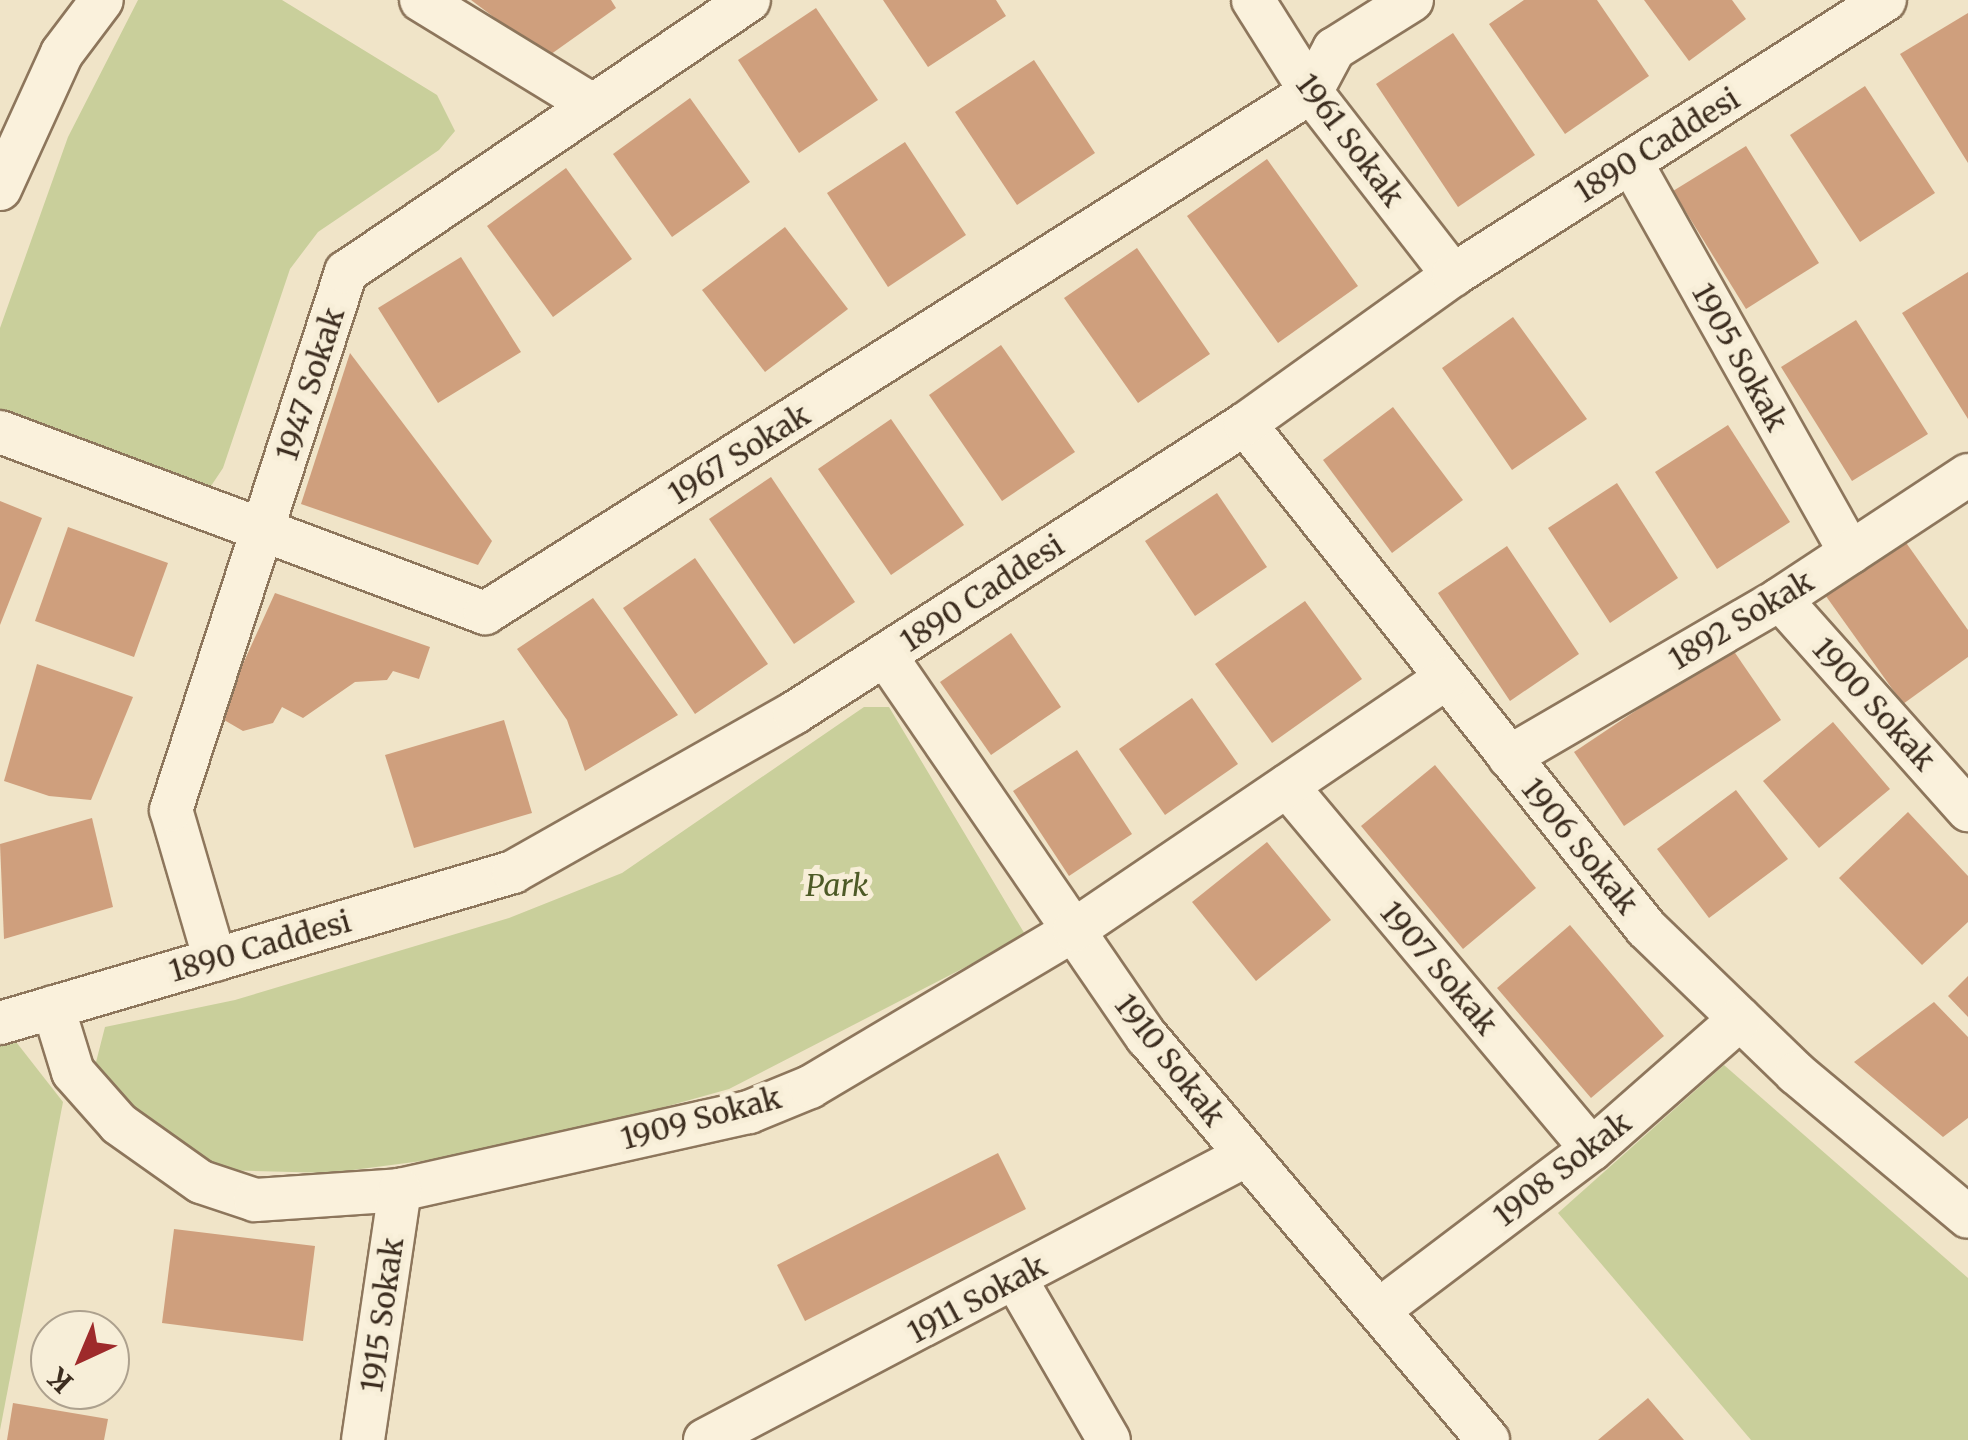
<!DOCTYPE html>
<html>
<head>
<meta charset="utf-8">
<style>
	body { margin:0 }
	#map { position:relative; width:1968px; height:1440px; overflow:hidden; background:#f0e4c8; font-family:Merriweather,serif }
	div>[style] { position:absolute }
	.green>* { inset:0; background:#c9cf9b }
	.building>* { inset:0; background:#cf9f7d }
	.roads { filter:drop-shadow(2px 0 #8d765c) drop-shadow(-2px 0 #8d765c) drop-shadow(0 2px #8d765c) drop-shadow(0 -2px #8d765c) }
	.street>* { height:42px; margin:-21px; padding:0 21px; transform-origin:21px; border-radius:21px; background:#faf1dc }
	span { translate:-50% -50%; white-space:nowrap; text-align:center; line-height:1.15; -webkit-text-stroke:10px #f7eed8; paint-order:stroke }
	.street-label { font-size:30px; color:#3d2e20 }
	.park-label { font-size:30px; color:#4d5a26; font-style:italic }
	.north { position:absolute; left:30px; top:1310px; width:100px; height:100px; box-sizing:border-box; background:#f7eed8; border:2px solid #ada18e; border-radius:50%; rotate:224deg; font-size:28px; font-weight:700; line-height:40px; text-align:center; color:#3d2e20 }
	.north::after { content:''; display:block; margin:auto; width:35px; height:45px; background:#9e2a2b; clip-path:polygon(50% 0,100% 100%,50% 72%,0 100%) }
</style>
</head>
<body>
<div id="map">
	<div class="green">
		<div style="clip-path:polygon(138px 0,282px 0,437px 95px,455px 131px,439px 150px,318px 232px,290px 269px,223px 468px,207px 492px,0 415px,0 328px,68px 137px)"></div>
		<div style="clip-path:polygon(864px 707px,889px 707px,1026px 936px,729px 1089px,514px 1149px,330px 1173px,220px 1170px,115px 1097px,95px 1066px,105px 1027px,235px 1000px,509px 918px,622px 873px)"></div>
		<div style="clip-path:polygon(13px 1038px,63px 1102px,0 1430px,0 1042px)"></div>
		<div style="clip-path:polygon(1724px 1065px,1968px 1278px,1968px 1440px,1751px 1440px,1558px 1213px)"></div>
	</div>
	<div class="building">
		<div style="clip-path:polygon(471px 0,611px 0,616px 8px,547px 57px)"></div>
		<div style="clip-path:polygon(883px 0,996px 0,1006px 16px,928px 67px)"></div>
		<div style="clip-path:polygon(1524px 0,1597px 0,1649px 76px,1565px 134px,1489px 24px)"></div>
		<div style="clip-path:polygon(1644px 0,1732px 0,1746px 19px,1689px 61px)"></div>
		<div style="clip-path:polygon(816px 8px,878px 100px,799px 153px,738px 60px)"></div>
		<div style="clip-path:polygon(1968px 13px,1968px 163px,1900px 54px)"></div>
		<div style="clip-path:polygon(1453px 33px,1535px 155px,1458px 207px,1376px 84px)"></div>
		<div style="clip-path:polygon(1034px 60px,1095px 153px,1017px 205px,955px 112px)"></div>
		<div style="clip-path:polygon(1865px 86px,1935px 193px,1860px 242px,1790px 135px)"></div>
		<div style="clip-path:polygon(690px 98px,750px 182px,672px 237px,613px 154px)"></div>
		<div style="clip-path:polygon(905px 142px,966px 235px,888px 287px,827px 193px)"></div>
		<div style="clip-path:polygon(1746px 146px,1819px 263px,1746px 309px,1673px 191px)"></div>
		<div style="clip-path:polygon(1267px 159px,1358px 286px,1278px 343px,1187px 216px)"></div>
		<div style="clip-path:polygon(566px 168px,632px 259px,553px 317px,487px 226px)"></div>
		<div style="clip-path:polygon(785px 227px,848px 309px,765px 372px,702px 290px)"></div>
		<div style="clip-path:polygon(1137px 248px,1210px 354px,1138px 403px,1064px 298px)"></div>
		<div style="clip-path:polygon(461px 257px,521px 352px,438px 403px,378px 308px)"></div>
		<div style="clip-path:polygon(1968px 272px,1968px 419px,1902px 313px)"></div>
		<div style="clip-path:polygon(1513px 317px,1587px 419px,1512px 470px,1442px 368px)"></div>
		<div style="clip-path:polygon(1856px 320px,1928px 434px,1852px 481px,1781px 367px)"></div>
		<div style="clip-path:polygon(1001px 345px,1075px 452px,1002px 501px,929px 395px)"></div>
		<div style="clip-path:polygon(350px 353px,492px 541px,478px 565px,301px 504px)"></div>
		<div style="clip-path:polygon(1393px 407px,1463px 500px,1392px 553px,1323px 460px)"></div>
		<div style="clip-path:polygon(891px 419px,964px 525px,891px 575px,818px 469px)"></div>
		<div style="clip-path:polygon(1728px 425px,1790px 522px,1717px 569px,1655px 472px)"></div>
		<div style="clip-path:polygon(771px 477px,855px 602px,794px 644px,709px 519px)"></div>
		<div style="clip-path:polygon(1617px 483px,1678px 578px,1610px 623px,1548px 528px)"></div>
		<div style="clip-path:polygon(1217px 493px,1267px 567px,1195px 616px,1145px 541px)"></div>
		<div style="clip-path:polygon(0 501px,42px 518px,0 625px)"></div>
		<div style="clip-path:polygon(68px 527px,168px 563px,134px 657px,35px 621px)"></div>
		<div style="clip-path:polygon(1902px 537px,1968px 630px,1968px 657px,1903px 704px,1823px 592px)"></div>
		<div style="clip-path:polygon(1507px 546px,1579px 654px,1510px 701px,1438px 593px)"></div>
		<div style="clip-path:polygon(695px 558px,768px 664px,695px 714px,623px 608px)"></div>
		<div style="clip-path:polygon(275px 593px,430px 647px,419px 679px,393px 671px,387px 680px,355px 682px,303px 718px,282px 707px,273px 723px,243px 731px,219px 717px)"></div>
		<div style="clip-path:polygon(593px 598px,678px 715px,585px 771px,567px 720px,517px 649px)"></div>
		<div style="clip-path:polygon(1305px 601px,1362px 679px,1272px 743px,1215px 664px)"></div>
		<div style="clip-path:polygon(1011px 633px,1061px 707px,991px 755px,940px 682px)"></div>
		<div style="clip-path:polygon(1731px 647px,1781px 720px,1624px 826px,1574px 752px)"></div>
		<div style="clip-path:polygon(37px 664px,133px 697px,91px 800px,49px 796px,4px 781px)"></div>
		<div style="clip-path:polygon(1192px 698px,1238px 764px,1165px 815px,1119px 749px)"></div>
		<div style="clip-path:polygon(504px 720px,532px 813px,414px 848px,385px 755px)"></div>
		<div style="clip-path:polygon(1833px 722px,1890px 789px,1819px 848px,1763px 781px)"></div>
		<div style="clip-path:polygon(1077px 750px,1132px 834px,1069px 876px,1013px 791px)"></div>
		<div style="clip-path:polygon(1435px 765px,1536px 888px,1463px 949px,1361px 826px)"></div>
		<div style="clip-path:polygon(1736px 790px,1788px 859px,1709px 918px,1657px 849px)"></div>
		<div style="clip-path:polygon(1908px 812px,1968px 876px,1968px 922px,1922px 965px,1839px 878px)"></div>
		<div style="clip-path:polygon(92px 818px,113px 907px,4px 939px,0 844px)"></div>
		<div style="clip-path:polygon(1267px 842px,1331px 920px,1256px 981px,1192px 902px)"></div>
		<div style="clip-path:polygon(1570px 925px,1664px 1036px,1591px 1098px,1497px 988px)"></div>
		<div style="clip-path:polygon(1968px 976px,1968px 1017px,1948px 996px)"></div>
		<div style="clip-path:polygon(1934px 1002px,1968px 1037px,1968px 1118px,1943px 1137px,1854px 1062px)"></div>
		<div style="clip-path:polygon(998px 1153px,1026px 1209px,805px 1321px,777px 1265px)"></div>
		<div style="clip-path:polygon(174px 1229px,315px 1246px,303px 1341px,162px 1323px)"></div>
		<div style="clip-path:polygon(1648px 1398px,1684px 1440px,1598px 1440px)"></div>
		<div style="clip-path:polygon(13px 1403px,108px 1419px,104px 1440px,7px 1440px)"></div>
	</div>
	<div class="roads">
		<div class="street">
			<div style="left:421px;top:0;width:199px;rotate:31.5deg"></div>
			<div style="left:1253px;top:0;width:109px;rotate:57.8deg"></div>
			<div style="left:1311px;top:92px;width:232px;rotate:52.2deg"></div>
			<div style="left:1631px;top:162px;width:448px;rotate:60.7deg"></div>
			<div style="left:0;top:189px;width:149px;rotate:-65.5deg"></div>
			<div style="left:62px;top:53px;width:66px;rotate:-53deg"></div>
			<div style="left:1245px;top:424px;width:644px;rotate:51.49deg"></div>
			<div style="left:1646px;top:928px;width:209px;rotate:44deg"></div>
			<div style="left:1796px;top:1073px;width:224px;rotate:39.9deg"></div>
			<div style="left:0;top:432px;width:518px;rotate:20.47deg"></div>
			<div style="left:485px;top:613px;width:977px;rotate:-32.24deg"></div>
			<div style="left:1311px;top:92px;width:49px;rotate:-61.9deg"></div>
			<div style="left:1334px;top:49px;width:92px;rotate:-32.1deg"></div>
			<div style="left:1780px;top:599px;width:283px;rotate:48.3deg"></div>
			<div style="left:885px;top:655px;width:463px;rotate:55.6deg"></div>
			<div style="left:1147px;top:1037px;width:528px;rotate:49.76deg"></div>
			<div style="left:1509px;top:757px;width:314px;rotate:-30.2deg"></div>
			<div style="left:1780px;top:599px;width:225px;rotate:-33.4deg"></div>
			<div style="left:1287px;top:786px;width:474px;rotate:50deg"></div>
			<div style="left:215px;top:960px;width:156px;rotate:-106.3deg"></div>
			<div style="left:171px;top:810px;width:566px;rotate:-71.98deg"></div>
			<div style="left:346px;top:272px;width:486px;rotate:-34deg"></div>
			<div style="left:53px;top:1007px;width:68px;rotate:72.9deg"></div>
			<div style="left:73px;top:1072px;width:69px;rotate:48.5deg"></div>
			<div style="left:119px;top:1124px;width:100px;rotate:35.3deg"></div>
			<div style="left:201px;top:1182px;width:57px;rotate:18.4deg"></div>
			<div style="left:255px;top:1200px;width:145px;rotate:-3.9deg"></div>
			<div style="left:400px;top:1190px;width:358px;rotate:-12.6deg"></div>
			<div style="left:749px;top:1112px;width:66px;rotate:-22.3deg"></div>
			<div style="left:810px;top:1087px;width:307px;rotate:-30.7deg"></div>
			<div style="left:1074px;top:930px;width:449px;rotate:-34.1deg"></div>
			<div style="left:0;top:1023px;width:535px;rotate:-16.4deg"></div>
			<div style="left:513px;top:872px;width:323px;rotate:-29.5deg"></div>
			<div style="left:794px;top:713px;width:536px;rotate:-32.65deg"></div>
			<div style="left:1245px;top:424px;width:256px;rotate:-35.6deg"></div>
			<div style="left:1453px;top:275px;width:512px;rotate:-32.48deg"></div>
			<div style="left:1015px;top:1278px;width:187px;rotate:59.9deg"></div>
			<div style="left:1379px;top:1310px;width:267px;rotate:-37.1deg"></div>
			<div style="left:1592px;top:1149px;width:197px;rotate:-41.3deg"></div>
			<div style="left:363px;top:1440px;width:253px;rotate:-81.6deg"></div>
			<div style="left:705px;top:1440px;width:612px;rotate:-27.74deg"></div>
		</div>
	</div>
	<div class="street-label">
		<span style="left:1350px;top:140px;rotate:53deg">1961 Sokak</span>
		<span style="left:1657px;top:145px;rotate:-32deg">1890 Caddesi</span>
		<span style="left:1740px;top:357px;rotate:61deg">1905 Sokak</span>
		<span style="left:310px;top:384px;rotate:-72deg">1947 Sokak</span>
		<span style="left:739px;top:454px;rotate:-32deg">1967 Sokak</span>
		<span style="left:982px;top:593px;rotate:-33deg">1890 Caddesi</span>
		<span style="left:1741px;top:620px;rotate:-31deg">1892 Sokak</span>
		<span style="left:1874px;top:704px;rotate:48deg">1900 Sokak</span>
		<span style="left:1580px;top:846px;rotate:51deg">1906 Sokak</span>
		<span style="left:260px;top:946px;rotate:-16deg">1890 Caddesi</span>
		<span style="left:1439px;top:968px;rotate:50deg">1907 Sokak</span>
		<span style="left:1170px;top:1060px;rotate:52deg">1910 Sokak</span>
		<span style="left:701px;top:1118px;rotate:-15deg">1909 Sokak</span>
		<span style="left:1562px;top:1169px;rotate:-38deg">1908 Sokak</span>
		<span style="left:977px;top:1299px;rotate:-28deg">1911 Sokak</span>
		<span style="left:382px;top:1315px;rotate:-82deg">1915 Sokak</span>
	</div>
	<div class="park-label">
		<span style="left:837px;top:885px">Park</span>
	</div>
	<div class="north">K</div>
</div>
</body>
</html>
